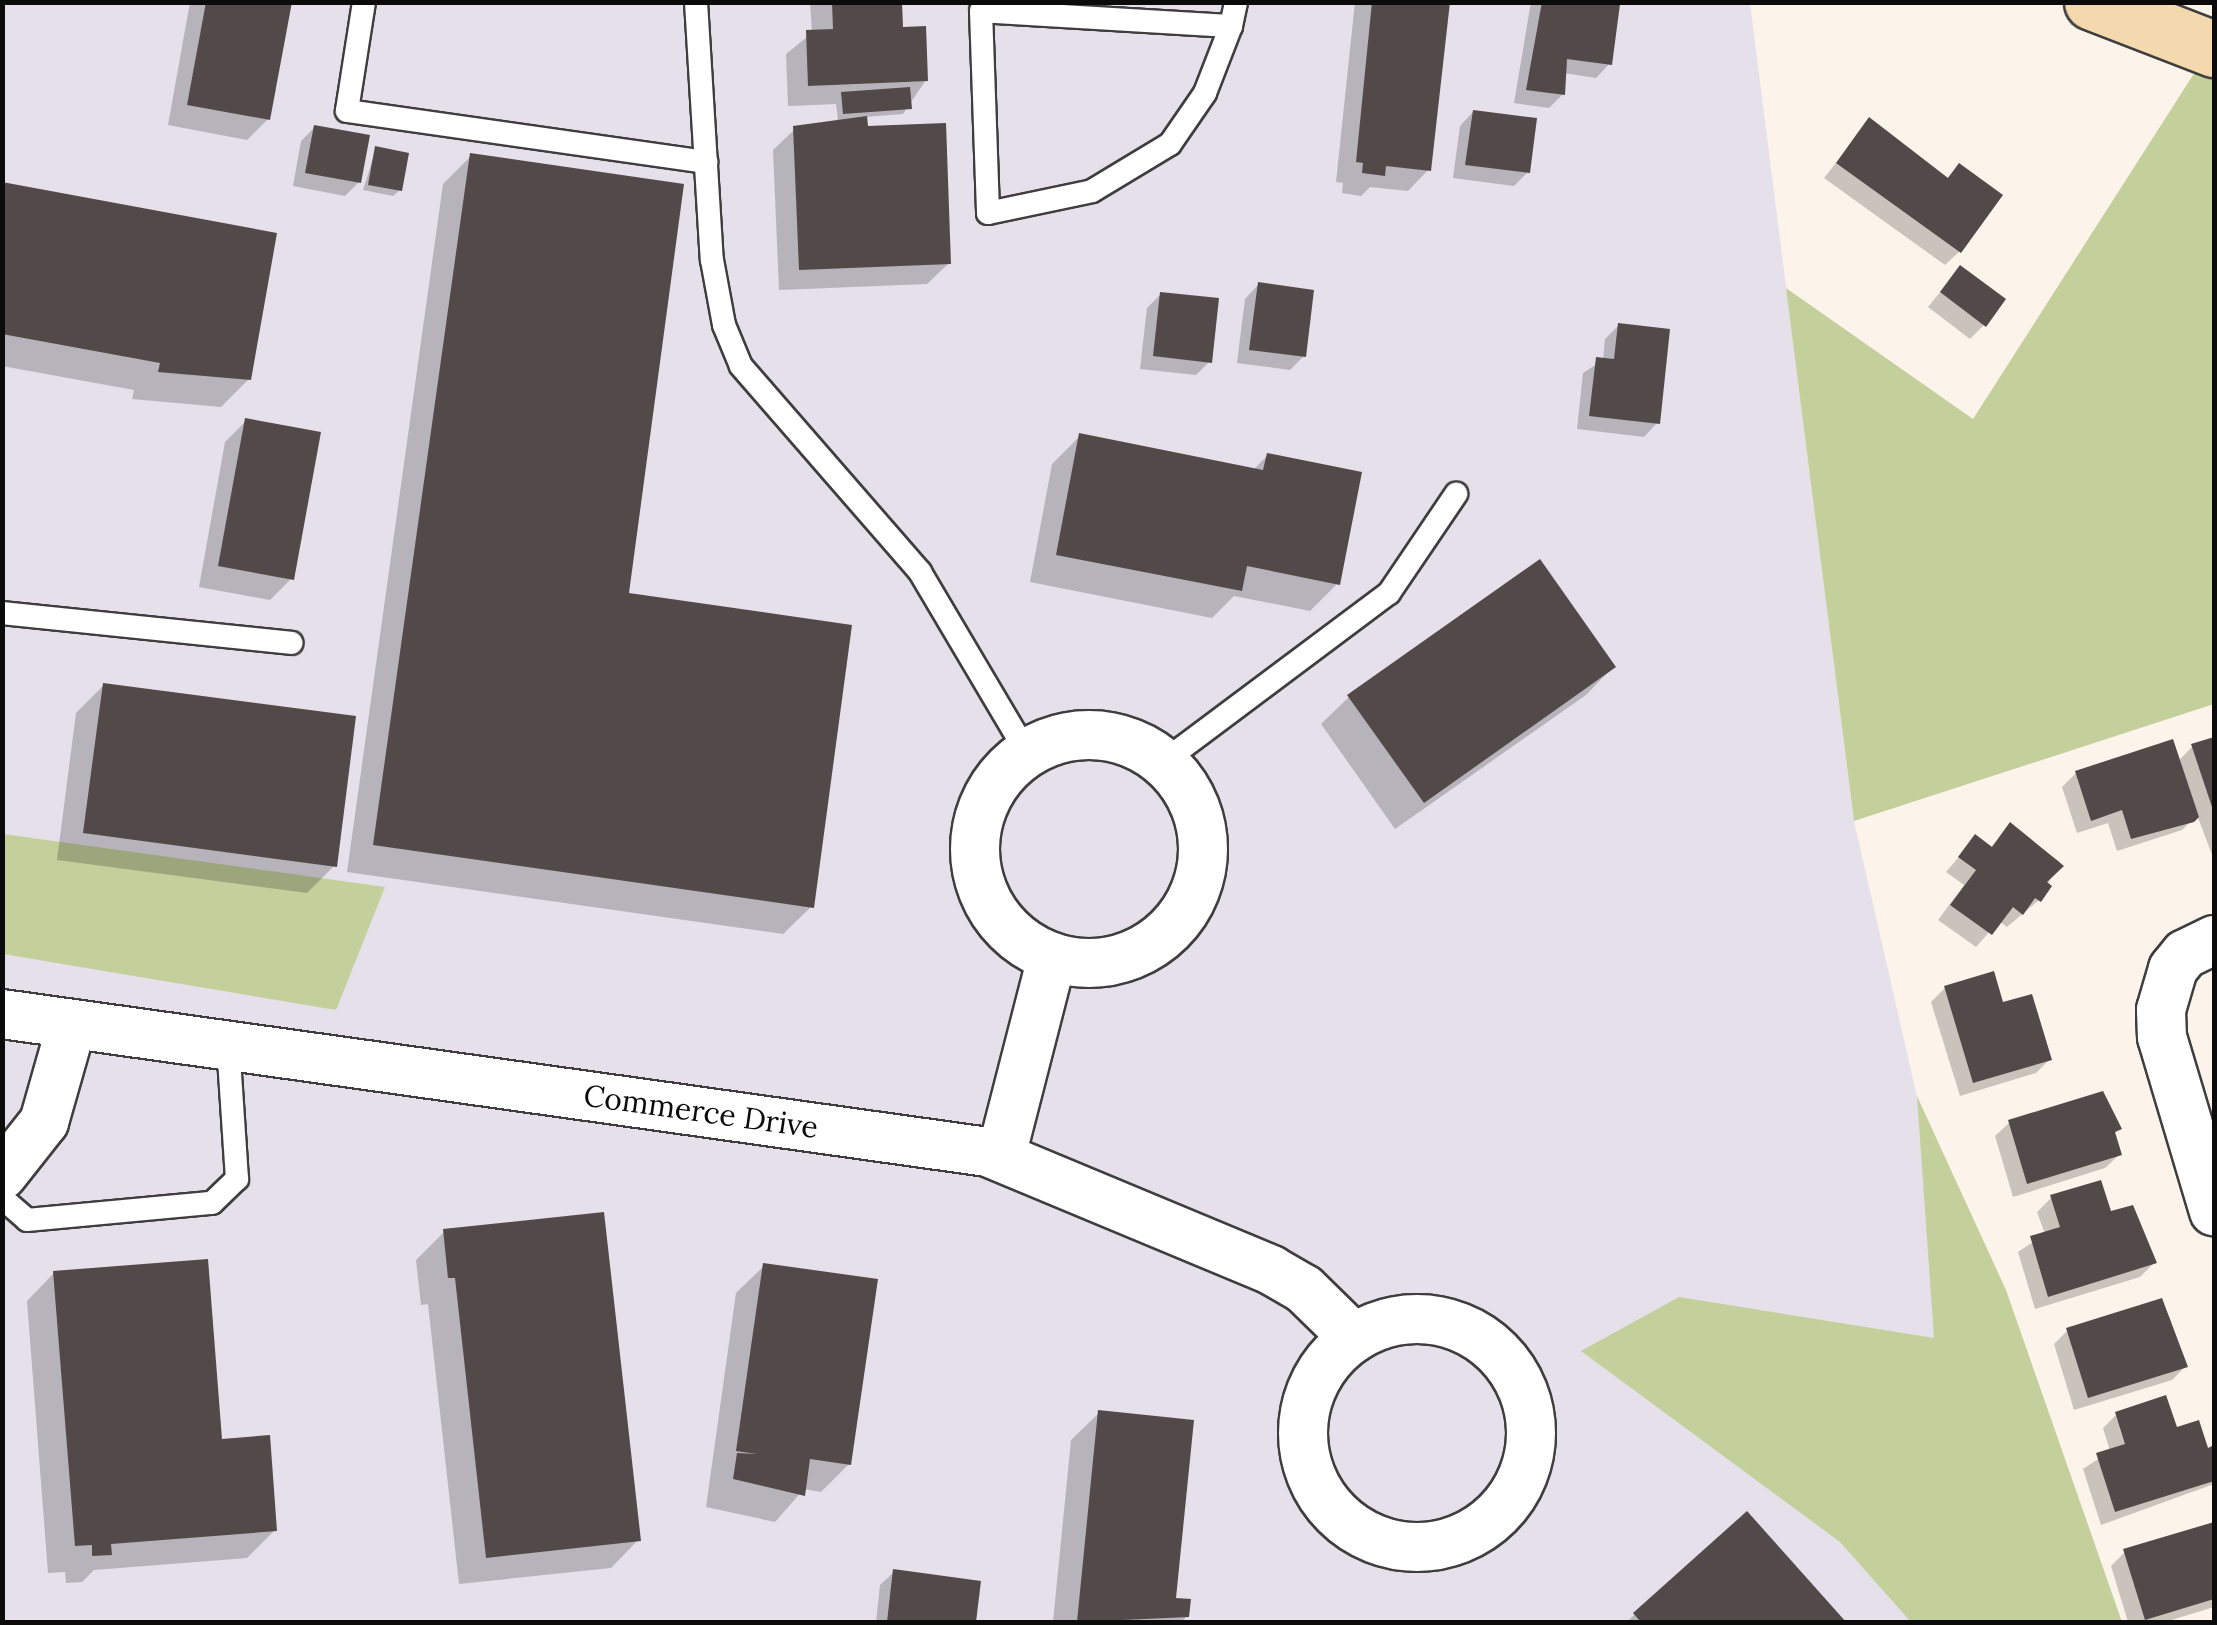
<!DOCTYPE html>
<html>
<head>
<meta charset="utf-8">
<style>
	body { margin:0 }
	#map { position:relative; width:2217px; height:1625px; overflow:hidden; background:#fcf4eb; font-family:Lora,serif }
	div>[style] { position:absolute }
	.industrial>* { inset:0; background:#e5e0e9 }
	.forest>* { inset:0; background:#c3d09b }
	.shadow>* { inset:0; background:#0003 }
	.building>* { inset:0; background:#524949 }
	.roads { filter:drop-shadow(2px 0 #3e3e3e) drop-shadow(-2px 0 #3e3e3e) drop-shadow(0 2px #3e3e3e) drop-shadow(0 -2px #3e3e3e) }
	.lane>* { height:22px; margin:-11px; padding:0 11px; transform-origin:11px; border-radius:11px; background:#fff }
	.street>* { height:48px; margin:-24px; padding:0 24px; transform-origin:24px; border-radius:24px; background:#fff }
	.street>.ring { margin:-24px; padding:0; box-sizing:content-box; background:none; border:48px solid #fff; border-radius:50% }
	.secondary>* { height:55px; margin:-27.5px; padding:0 27.5px; transform-origin:27.5px; border-radius:27.5px; background:#f4d8ae }
	span { translate:-50% -50%; white-space:nowrap; text-align:center; line-height:1.15; -webkit-text-stroke:10px #fff; paint-order:stroke }
	.street-label { font-size:30px; color:#0b0b0b }
	.frame { position:absolute; inset:0; border:5px solid #0b0b0b; pointer-events:none }
</style>
</head>
<body>
<div id="map">
	<div class="industrial">
		<div style="clip-path:polygon(3px 3px,1750px 3px,1854px 821px,2009px 1499px,2064px 1622px,3px 1622px)"></div>
	</div>
	<div class="forest">
		<div style="clip-path:polygon(2202px 61px,2214px 69px,2214px 704px,1854px 821px,1786px 288px,1973px 419px)"></div>
		<div style="clip-path:polygon(2px 834px,3px 834px,385px 887px,336px 1010px,3px 954px)"></div>
		<div style="clip-path:polygon(1917px 1096px,2006px 1290px,2122px 1622px,1911px 1622px,1840px 1542px,1581px 1351px,1679px 1297px,1934px 1338px)"></div>
	</div>
	<div class="shadow">
		<div style="clip-path:polygon(190px 2px,290px 2px,268px 119px,247px 140px,168px 125px)"></div>
		<div style="clip-path:polygon(810px 2px,899px 2px,900px 30px,926px 80px,903px 114px,865px 117px,865px 129px,949px 263px,927px 284px,779px 290px,773px 150px,795px 129px,829px 127px,838px 119px,836px 104px,788px 106px,786px 54px,812px 33px)"></div>
		<div style="clip-path:polygon(1355px 2px,1447px 2px,1429px 169px,1408px 191px,1370px 187px,1361px 196px,1342px 193px,1343px 183px,1336px 182px)"></div>
		<div style="clip-path:polygon(1531px 2px,1617px 6px,1609px 64px,1596px 78px,1564px 73px,1563px 94px,1549px 108px,1514px 103px)"></div>
		<div style="clip-path:polygon(1473px 112px,1528px 172px,1514px 186px,1453px 178px,1460px 126px)"></div>
		<div style="clip-path:polygon(1870px 120px,1946px 179px,1959px 166px,1959px 252px,1945px 265px,1824px 178px)"></div>
		<div style="clip-path:polygon(315px 127px,359px 182px,345px 196px,293px 186px,301px 141px)"></div>
		<div style="clip-path:polygon(376px 149px,400px 190px,393px 196px,363px 190px)"></div>
		<div style="clip-path:polygon(471px 156px,626px 595px,811px 907px,783px 934px,347px 872px,443px 184px)"></div>
		<div style="clip-path:polygon(2px 185px,249px 379px,221px 407px,132px 399px,134px 390px,2px 366px)"></div>
		<div style="clip-path:polygon(1960px 268px,1984px 325px,1970px 339px,1928px 307px)"></div>
		<div style="clip-path:polygon(1258px 285px,1304px 356px,1290px 370px,1237px 363px,1245px 299px)"></div>
		<div style="clip-path:polygon(1161px 294px,1210px 361px,1196px 375px,1140px 369px,1147px 308px)"></div>
		<div style="clip-path:polygon(1619px 325px,1657px 423px,1644px 437px,1577px 429px,1583px 373px,1603px 360px,1605px 339px)"></div>
		<div style="clip-path:polygon(246px 421px,291px 579px,270px 600px,199px 587px,225px 442px)"></div>
		<div style="clip-path:polygon(1080px 436px,1253px 470px,1267px 456px,1338px 583px,1310px 611px,1234px 596px,1212px 618px,1030px 582px,1052px 464px)"></div>
		<div style="clip-path:polygon(1613px 667px,1586px 695px,1395px 829px,1321px 724px,1349px 697px)"></div>
		<div style="clip-path:polygon(104px 685px,334px 866px,307px 893px,57px 860px,76px 713px)"></div>
		<div style="clip-path:polygon(2214px 739px,2214px 860px,2197px 815px,2182px 830px,2117px 851px,2108px 823px,2077px 833px,2062px 787px,2076px 773px,2178px 761px,2193px 746px)"></div>
		<div style="clip-path:polygon(2010px 826px,2060px 862px,2039px 900px,2007px 927px,1999px 921px,1976px 947px,1938px 920px,1964px 885px,1946px 872px,1975px 838px,1990px 848px)"></div>
		<div style="clip-path:polygon(1945px 988px,2002px 1005px,2050px 1059px,2036px 1073px,1960px 1096px,1931px 1002px)"></div>
		<div style="clip-path:polygon(2009px 1123px,2119px 1129px,2113px 1135px,2119px 1155px,2105px 1168px,2013px 1197px,1995px 1136px)"></div>
		<div style="clip-path:polygon(2051px 1198px,2109px 1214px,2154px 1263px,2140px 1277px,2035px 1309px,2018px 1252px,2045px 1234px,2037px 1212px)"></div>
		<div style="clip-path:polygon(444px 1232px,638px 1540px,611px 1568px,459px 1584px,428px 1304px,421px 1305px,416px 1260px)"></div>
		<div style="clip-path:polygon(764px 1266px,849px 1464px,821px 1492px,804px 1489px,775px 1522px,706px 1507px,736px 1293px)"></div>
		<div style="clip-path:polygon(54px 1273px,220px 1441px,275px 1530px,247px 1558px,94px 1570px,82px 1582px,66px 1583px,65px 1572px,48px 1573px,27px 1301px)"></div>
		<div style="clip-path:polygon(2068px 1330px,2186px 1366px,2172px 1380px,2074px 1410px,2054px 1344px)"></div>
		<div style="clip-path:polygon(1099px 1413px,1174px 1600px,1187px 1616px,1181px 1622px,1053px 1622px,1071px 1440px)"></div>
		<div style="clip-path:polygon(2117px 1414px,2175px 1430px,2197px 1423px,2214px 1461px,2214px 1484px,2101px 1525px,2083px 1469px,2110px 1451px,2103px 1428px)"></div>
		<div style="clip-path:polygon(1747px 1515px,1842px 1622px,1627px 1622px,1634px 1615px)"></div>
		<div style="clip-path:polygon(2214px 1525px,2214px 1607px,2165px 1622px,2128px 1622px,2111px 1566px,2125px 1552px)"></div>
		<div style="clip-path:polygon(894px 1572px,979px 1583px,974px 1622px,876px 1622px,880px 1585px)"></div>
	</div>
	<div class="building">
		<div style="clip-path:polygon(206px 2px,292px 2px,270px 120px,187px 105px)"></div>
		<div style="clip-path:polygon(832px 2px,902px 2px,903px 27px,926px 26px,928px 81px,808px 86px,806px 30px,833px 29px)"></div>
		<div style="clip-path:polygon(1372px 2px,1450px 2px,1431px 171px,1386px 166px,1385px 176px,1362px 173px,1363px 163px,1356px 162px)"></div>
		<div style="clip-path:polygon(1542px 2px,1620px 4px,1612px 65px,1567px 59px,1565px 95px,1526px 90px)"></div>
		<div style="clip-path:polygon(910px 87px,912px 109px,843px 114px,841px 92px)"></div>
		<div style="clip-path:polygon(1473px 110px,1537px 118px,1530px 173px,1465px 165px)"></div>
		<div style="clip-path:polygon(867px 116px,868px 126px,946px 123px,951px 264px,799px 270px,793px 126px)"></div>
		<div style="clip-path:polygon(1869px 117px,1948px 178px,1959px 163px,2003px 195px,1961px 253px,1836px 163px)"></div>
		<div style="clip-path:polygon(314px 125px,370px 135px,361px 183px,305px 173px)"></div>
		<div style="clip-path:polygon(375px 146px,409px 153px,402px 191px,368px 185px)"></div>
		<div style="clip-path:polygon(470px 153px,684px 184px,629px 593px,852px 625px,814px 908px,373px 845px)"></div>
		<div style="clip-path:polygon(2px 182px,277px 233px,251px 380px,158px 372px,160px 363px,2px 334px)"></div>
		<div style="clip-path:polygon(1960px 265px,2006px 299px,1986px 327px,1940px 292px)"></div>
		<div style="clip-path:polygon(1258px 282px,1314px 290px,1306px 357px,1249px 350px)"></div>
		<div style="clip-path:polygon(1160px 292px,1219px 298px,1212px 363px,1153px 356px)"></div>
		<div style="clip-path:polygon(1618px 323px,1670px 329px,1660px 424px,1589px 416px,1596px 357px,1614px 359px)"></div>
		<div style="clip-path:polygon(245px 418px,321px 432px,294px 580px,218px 566px)"></div>
		<div style="clip-path:polygon(1079px 433px,1263px 470px,1267px 453px,1362px 472px,1340px 585px,1247px 566px,1242px 591px,1056px 555px)"></div>
		<div style="clip-path:polygon(1540px 559px,1616px 667px,1424px 803px,1347px 695px)"></div>
		<div style="clip-path:polygon(103px 683px,356px 716px,337px 867px,83px 833px)"></div>
		<div style="clip-path:polygon(2214px 737px,2214px 813px,2191px 744px)"></div>
		<div style="clip-path:polygon(2173px 739px,2199px 817px,2194px 822px,2131px 839px,2122px 810px,2091px 821px,2075px 771px)"></div>
		<div style="clip-path:polygon(2010px 822px,2064px 866px,2047px 882px,2052px 886px,2041px 902px,2035px 898px,2023px 915px,2013px 907px,1992px 935px,1950px 905px,1976px 870px,1958px 857px,1975px 834px,1992px 847px)"></div>
		<div style="clip-path:polygon(1994px 971px,2003px 1002px,2032px 994px,2052px 1060px,1973px 1083px,1944px 986px)"></div>
		<div style="clip-path:polygon(2103px 1091px,2122px 1129px,2115px 1132px,2122px 1155px,2027px 1184px,2008px 1120px)"></div>
		<div style="clip-path:polygon(2101px 1180px,2111px 1211px,2133px 1205px,2157px 1263px,2048px 1297px,2030px 1236px,2060px 1227px,2050px 1195px)"></div>
		<div style="clip-path:polygon(604px 1212px,641px 1541px,486px 1558px,455px 1278px,448px 1278px,443px 1229px)"></div>
		<div style="clip-path:polygon(208px 1259px,222px 1439px,270px 1435px,277px 1531px,111px 1544px,112px 1555px,92px 1556px,92px 1545px,75px 1546px,53px 1271px)"></div>
		<div style="clip-path:polygon(763px 1263px,878px 1279px,851px 1465px,810px 1459px,805px 1496px,733px 1479px,737px 1453px,757px 1454px,736px 1451px)"></div>
		<div style="clip-path:polygon(2162px 1298px,2188px 1367px,2088px 1398px,2066px 1328px)"></div>
		<div style="clip-path:polygon(2166px 1395px,2177px 1427px,2199px 1420px,2208px 1448px,2214px 1445px,2214px 1481px,2115px 1512px,2096px 1453px,2125px 1444px,2115px 1412px)"></div>
		<div style="clip-path:polygon(1098px 1410px,1194px 1420px,1176px 1598px,1191px 1599px,1189px 1617px,1077px 1622px)"></div>
		<div style="clip-path:polygon(1747px 1511px,1846px 1622px,1641px 1622px,1633px 1613px)"></div>
		<div style="clip-path:polygon(2214px 1522px,2214px 1599px,2145px 1620px,2123px 1549px)"></div>
		<div style="clip-path:polygon(893px 1569px,981px 1581px,976px 1622px,887px 1622px)"></div>
	</div>
	<div class="roads">
		<div class="lane">
			<div style="left:364px;top:2px;width:110px;rotate:98.9deg"></div>
			<div style="left:347px;top:111px;width:363px;rotate:8.1deg"></div>
			<div style="left:696px;top:2px;width:258px;rotate:86.5deg"></div>
			<div style="left:712px;top:260px;width:66px;rotate:79.5deg"></div>
			<div style="left:724px;top:325px;width:44px;rotate:67.5deg"></div>
			<div style="left:741px;top:366px;width:273px;rotate:49deg"></div>
			<div style="left:920px;top:572px;width:208px;rotate:59.4deg"></div>
			<div style="left:1231px;top:26px;width:250px;rotate:-176.6deg"></div>
			<div style="left:981px;top:11px;width:202px;rotate:88deg"></div>
			<div style="left:988px;top:213px;width:106px;rotate:-11.9deg"></div>
			<div style="left:1092px;top:191px;width:91px;rotate:-31.1deg"></div>
			<div style="left:1170px;top:144px;width:62px;rotate:-55.5deg"></div>
			<div style="left:1205px;top:93px;width:72px;rotate:-68.8deg"></div>
			<div style="left:1231px;top:26px;width:25px;rotate:-78deg"></div>
			<div style="left:2px;top:613px;width:291px;rotate:5.9deg"></div>
			<div style="left:1163px;top:762px;width:282px;rotate:-36.8deg"></div>
			<div style="left:1389px;top:593px;width:120px;rotate:-55.9deg"></div>
			<div style="left:2px;top:1198px;width:33px;rotate:41deg"></div>
			<div style="left:27px;top:1220px;width:186px;rotate:-5.3deg"></div>
			<div style="left:212px;top:1203px;width:35px;rotate:-44deg"></div>
			<div style="left:237px;top:1179px;width:134px;rotate:-93.8deg"></div>
		</div>
		<div class="street">
			<div class="ring" style="left:975px;top:735px;width:180px;height:180px"></div>
			<div style="left:2214px;top:940px;width:32px;rotate:154deg"></div>
			<div style="left:2185px;top:954px;width:19px;rotate:129deg"></div>
			<div style="left:2173px;top:969px;width:43px;rotate:106.3deg"></div>
			<div style="left:2161px;top:1010px;width:27px;rotate:88deg"></div>
			<div style="left:2162px;top:1037px;width:182px;rotate:73.4deg"></div>
			<div style="left:2px;top:1014px;width:996px;rotate:7.97deg"></div>
			<div style="left:988px;top:1152px;width:307px;rotate:22.6deg"></div>
			<div style="left:1271px;top:1270px;width:38px;rotate:30deg"></div>
			<div style="left:1304px;top:1289px;width:70px;rotate:44.4deg"></div>
			<div style="left:1001px;top:1156px;width:204px;rotate:-75.6deg"></div>
			<div style="left:2px;top:1175px;width:68px;rotate:-51.6deg"></div>
			<div style="left:44px;top:1122px;width:102px;rotate:-74.1deg"></div>
			<div class="ring" style="left:1303px;top:1319px;width:180px;height:180px"></div>
		</div>
		<div class="secondary">
			<div style="left:2092px;top:2px;width:131px;rotate:21.1deg"></div>
		</div>
	</div>
	<div class="street-label">
		<span style="left:701px;top:1111px;rotate:8deg">Commerce Drive</span>
	</div>
	<div class="frame"></div>
</div>
</body>
</html>
